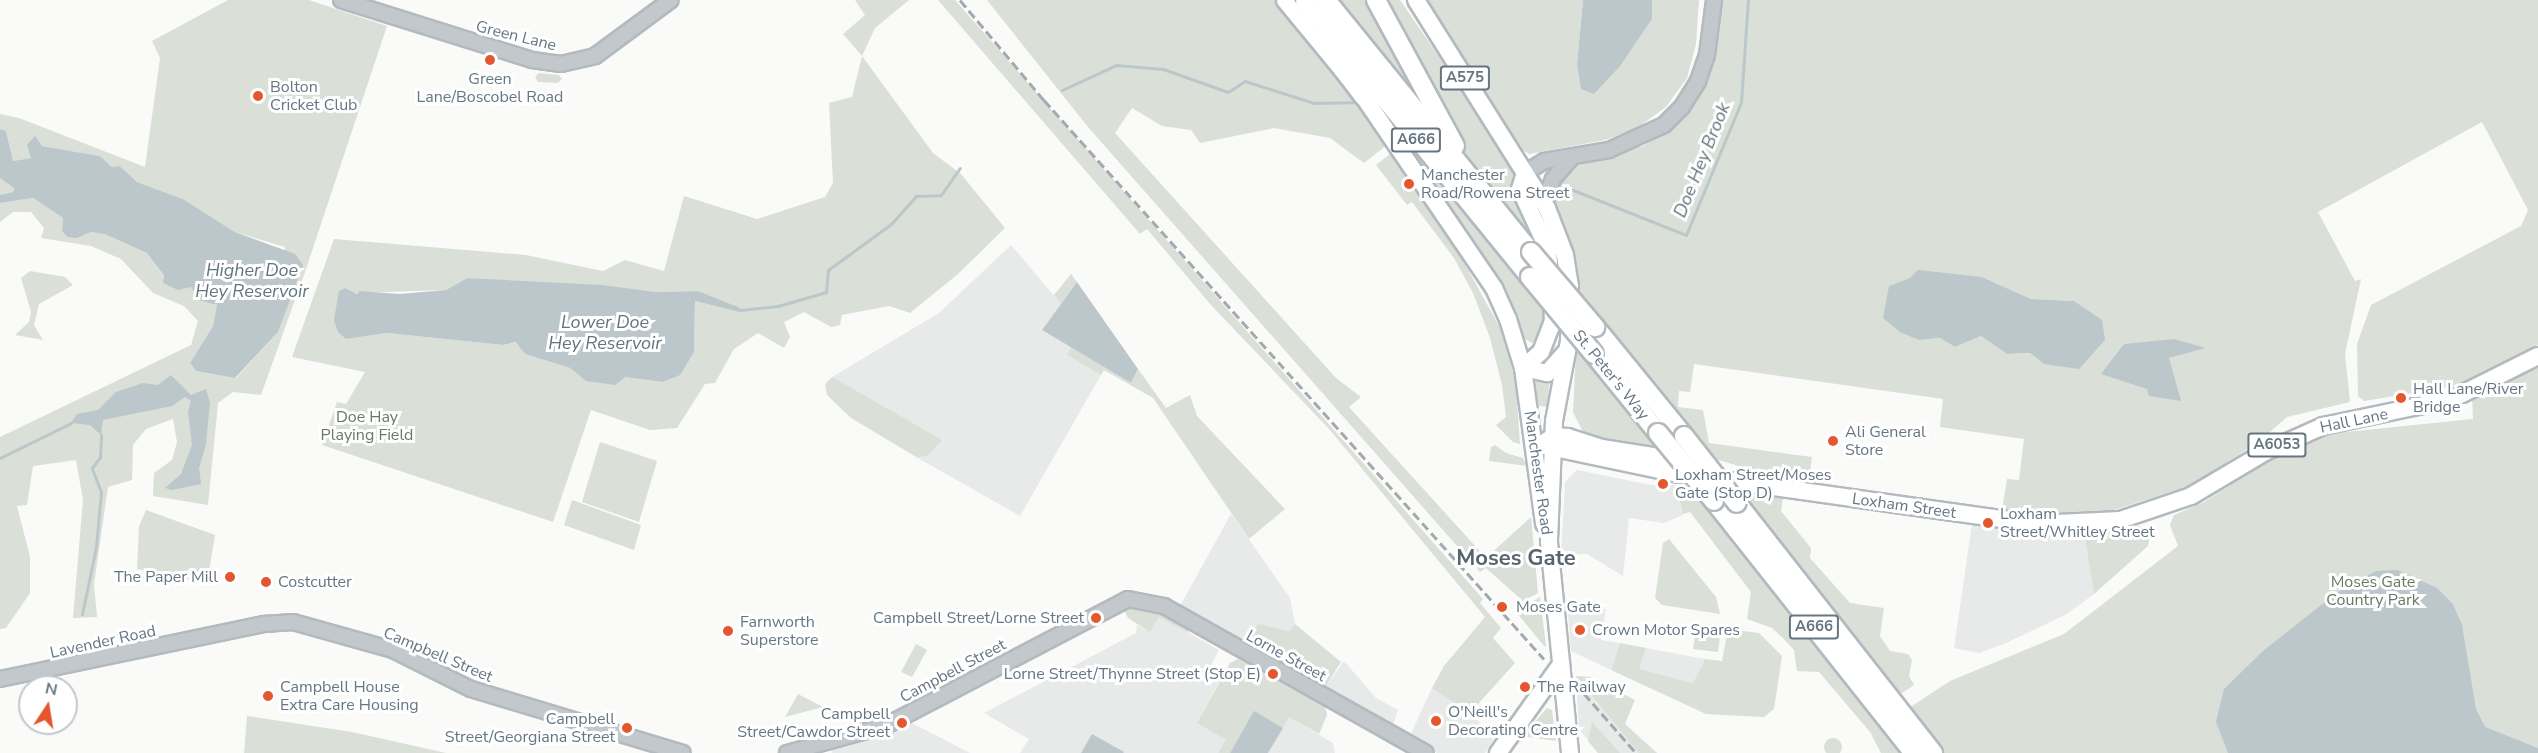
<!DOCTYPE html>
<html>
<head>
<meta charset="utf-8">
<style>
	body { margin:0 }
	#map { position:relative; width:2538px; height:753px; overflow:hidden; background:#fafaf8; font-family:"Nunito Sans",sans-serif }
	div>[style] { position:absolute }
	.built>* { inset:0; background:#e8e9e9 }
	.green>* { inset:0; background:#dadfd7 }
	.round { border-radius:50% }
	.water>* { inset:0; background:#bbc7cb }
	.stream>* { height:3px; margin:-1.5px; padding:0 1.5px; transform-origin:1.5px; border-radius:1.5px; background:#bbc7cb }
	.roads { filter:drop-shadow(2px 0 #b3babf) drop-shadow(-2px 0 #b3babf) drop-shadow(0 2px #b3babf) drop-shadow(0 -2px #b3babf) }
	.tertiary>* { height:14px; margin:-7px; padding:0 7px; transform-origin:7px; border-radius:7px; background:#c3c8cc }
	.secondary>* { height:15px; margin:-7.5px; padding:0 7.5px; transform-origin:7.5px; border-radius:7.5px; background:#fff }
	.primary>* { height:16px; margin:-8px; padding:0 8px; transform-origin:8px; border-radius:8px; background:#fff }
	.trunk>* { height:18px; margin:-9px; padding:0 9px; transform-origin:9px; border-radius:9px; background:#fff }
	.rail>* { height:3px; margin-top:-1.5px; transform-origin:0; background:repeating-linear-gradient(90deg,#a2aab0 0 9px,transparent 0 13.5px) }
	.bridges { filter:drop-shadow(2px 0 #b4b9bd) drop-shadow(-2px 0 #b4b9bd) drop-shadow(0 2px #b4b9bd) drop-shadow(0 -2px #b4b9bd) }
	.trunk-bridge>* { height:18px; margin:-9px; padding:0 9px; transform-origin:9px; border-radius:9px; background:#fff }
	.dots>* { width:16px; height:16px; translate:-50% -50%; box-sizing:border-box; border:3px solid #fff; border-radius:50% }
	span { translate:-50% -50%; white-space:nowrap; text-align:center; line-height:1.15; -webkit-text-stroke:6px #fff; paint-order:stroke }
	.shield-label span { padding:2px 4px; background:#fff; border:2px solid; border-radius:4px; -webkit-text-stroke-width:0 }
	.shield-label { font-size:15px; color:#657683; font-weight:700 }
	.street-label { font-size:16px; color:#657683 }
	.poi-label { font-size:16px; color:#657683 }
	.left { translate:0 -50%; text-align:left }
	.right { translate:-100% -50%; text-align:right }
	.park-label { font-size:16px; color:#687a64 }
	.water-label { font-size:18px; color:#60757c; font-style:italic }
	.district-label { font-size:22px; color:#57646e; font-weight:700 }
	.north { position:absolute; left:18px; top:675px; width:60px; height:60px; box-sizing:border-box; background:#fff; border:2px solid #c1c8cd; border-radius:50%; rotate:12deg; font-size:16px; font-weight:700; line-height:24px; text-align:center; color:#657683 }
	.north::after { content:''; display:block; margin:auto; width:21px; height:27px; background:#e4572e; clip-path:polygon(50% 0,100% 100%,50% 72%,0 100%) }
</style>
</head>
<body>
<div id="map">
	<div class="built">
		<div style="clip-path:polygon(1011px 245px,1061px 304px,1042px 330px,1071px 347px,1067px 355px,1101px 375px,1020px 516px,918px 458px,922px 458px,832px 377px,939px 313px)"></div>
		<div style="clip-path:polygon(1577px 470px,1651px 485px,1676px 485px,1683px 515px,1664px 523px,1629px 518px,1623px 576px,1587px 554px,1561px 555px,1565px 482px)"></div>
		<div style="clip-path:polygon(1231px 514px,1290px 598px,1295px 624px,1290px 631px,1258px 624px,1244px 642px,1180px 606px)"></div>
		<div style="clip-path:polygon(1972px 524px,2041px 533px,2084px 533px,2094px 594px,2067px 614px,2006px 643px,1979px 653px,1954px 648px)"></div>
		<div style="clip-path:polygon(1567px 602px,1606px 609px,1601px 640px,1620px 643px,1611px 670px,1571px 651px)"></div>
		<div style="clip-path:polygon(1159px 616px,1219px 650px,1208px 671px,1221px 678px,1197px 723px,1226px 740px,1218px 753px,1020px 753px,1029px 739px,984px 713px,1136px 633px,1137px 625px,1150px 632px)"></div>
		<div style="clip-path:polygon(1646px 648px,1705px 659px,1693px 683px,1638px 669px)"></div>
		<div style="clip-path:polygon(1344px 661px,1376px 698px,1398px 710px,1392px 728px,1324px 689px)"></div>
		<div style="clip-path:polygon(1576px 676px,1620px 721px,1657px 753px,1598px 753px,1579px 729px)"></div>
		<div style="clip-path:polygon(1432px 688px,1464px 706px,1488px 732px,1493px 740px,1485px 753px,1437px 753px,1409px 738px)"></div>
		<div style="clip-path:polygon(1289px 717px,1333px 743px,1335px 753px,1268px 753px)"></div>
		<div style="clip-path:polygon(908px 721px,970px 753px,832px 753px,831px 748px)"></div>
	</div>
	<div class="green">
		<div style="clip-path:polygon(228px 0,309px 0,387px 26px,305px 272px,261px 395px,233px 392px,218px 403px,208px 505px,153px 496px,154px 473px,172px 460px,177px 442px,173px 419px,146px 429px,133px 445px,132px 480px,108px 487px,94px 584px,97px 617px,73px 618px,83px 500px,76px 460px,33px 466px,27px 505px,17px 506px,30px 557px,30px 593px,6px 628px,0 629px,0 437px,191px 345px,198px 321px,184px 306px,153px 293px,121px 259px,91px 246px,41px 238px,44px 228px,31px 212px,13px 212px,0 222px,0 203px,33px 198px,63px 218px,62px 231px,77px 238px,90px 232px,105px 233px,147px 253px,164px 277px,164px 283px,178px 289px,191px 287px,217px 306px,213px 326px,190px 363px,196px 371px,236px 378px,278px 332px,285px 247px,235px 232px,183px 199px,137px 182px,120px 166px,112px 167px,100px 156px,42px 146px,31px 158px,13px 161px,6px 131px,0 129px,0 114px,19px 118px,145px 167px,160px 58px,152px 41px)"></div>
		<div style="clip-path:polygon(evenodd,855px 0,909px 0,875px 28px,862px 56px,933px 153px,961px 174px,1005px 228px,958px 274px,910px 313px,889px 306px,842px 315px,840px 325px,831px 327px,804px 312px,784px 322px,790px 337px,784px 348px,758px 333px,734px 349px,715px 383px,705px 384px,677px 428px,650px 430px,591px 410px,553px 522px,322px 445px,337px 402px,346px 404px,365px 372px,292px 357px,334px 239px,526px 255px,603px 271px,625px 260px,664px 271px,684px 196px,757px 219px,825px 197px,833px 183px,829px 103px,852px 97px,862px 56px,843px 34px,865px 15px,855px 0,467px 278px,654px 292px,698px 291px,739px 312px,695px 301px,694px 352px,662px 382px,625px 377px,586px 381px,570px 368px,525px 354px,517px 342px,503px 345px,387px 333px,346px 339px,353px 293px,446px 290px,467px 278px)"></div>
		<div style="clip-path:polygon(938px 0,955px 0,1483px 599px,1480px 603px,1501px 628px,1493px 638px,1515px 663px,1470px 713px,1432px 688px,1444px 666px,1485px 617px,1330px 430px,1211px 305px,1147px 229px,1140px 234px)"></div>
		<div style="clip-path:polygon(987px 0,1277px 0,1388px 144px,1364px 163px,1330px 138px,1274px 128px,1200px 143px,1191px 130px,1162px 126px,1132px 108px,1115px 133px,1336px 378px,1361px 397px,1349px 407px,1486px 558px,1531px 517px,1538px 593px,1523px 601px,1486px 568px,1480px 572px,1088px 127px)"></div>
		<div style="clip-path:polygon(1333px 0,1370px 0,1440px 133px)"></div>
		<div style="clip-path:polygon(1382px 0,1400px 0,1519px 173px,1544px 253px,1468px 158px)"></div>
		<div style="clip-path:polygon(1423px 0,1583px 0,1577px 65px,1581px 89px,1621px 65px,1652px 19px,1652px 0,1699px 0,1696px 44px,1687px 78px,1666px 107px,1637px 128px,1605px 140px,1529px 154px,1515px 145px)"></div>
		<div style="clip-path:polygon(evenodd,1719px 0,2538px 0,2538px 345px,2457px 386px,2364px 401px,2358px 396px,2357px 344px,2371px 305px,2521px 226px,2528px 210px,2482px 122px,2318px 212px,2355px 281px,2361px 279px,2345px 354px,2350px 402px,2287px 417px,2261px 440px,2192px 485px,2111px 511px,2064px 515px,2002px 510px,2007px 479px,2019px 480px,2024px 439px,1940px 427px,1943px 399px,1694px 364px,1690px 392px,1679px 391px,1678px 407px,1703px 410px,1709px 443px,1812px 457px,1808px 487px,1712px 458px,1579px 295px,1574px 252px,1554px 197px,1558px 180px,1575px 163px,1643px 146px,1672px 129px,1697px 102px,1711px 70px,1719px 0,1982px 277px,2031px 299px,2074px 301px,2044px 364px,2030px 353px,2007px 354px,1981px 336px,1955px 347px,1940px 338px,1919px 340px,1889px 286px,1911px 278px,1982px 277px,1719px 0,2175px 339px,2205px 348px,2168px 358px,2149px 396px,2148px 389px,2175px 339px)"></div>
		<div style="clip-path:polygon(1312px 18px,1545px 311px,1545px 324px,1537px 340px,1532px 343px,1523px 338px,1513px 313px)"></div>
		<div style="clip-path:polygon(539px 73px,559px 75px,562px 79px,558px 83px,538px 82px,535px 77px)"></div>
		<div style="clip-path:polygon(1394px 151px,1411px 187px,1450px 237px,1504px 335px,1516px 385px,1520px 444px,1513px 442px,1496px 425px,1506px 417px,1502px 385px,1490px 338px,1473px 293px,1454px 258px,1412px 202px,1407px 205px,1376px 165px)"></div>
		<div style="clip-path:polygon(0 178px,14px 187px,13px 192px,0 195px)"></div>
		<div style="clip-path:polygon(30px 271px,65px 277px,73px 285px,39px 304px,34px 325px,43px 340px,15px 335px,29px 322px,31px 312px,21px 278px)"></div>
		<div style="clip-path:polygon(1071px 274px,1077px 282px,1061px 304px,1054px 295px)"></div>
		<div style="clip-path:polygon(1071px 347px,1131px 383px,1138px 369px,1166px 408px,1190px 395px,1197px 416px,1285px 509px,1249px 539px,1153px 398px,1104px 370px,1101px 375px,1067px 355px)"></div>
		<div style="clip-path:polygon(1576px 349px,1658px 449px,1584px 434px,1573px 412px)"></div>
		<div style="clip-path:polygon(2538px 365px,2538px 753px,1943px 753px,1909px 708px,1950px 681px,2064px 634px,2178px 546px,2170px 525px,2174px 515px,2204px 502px,2281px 453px,2326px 434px,2473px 419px,2472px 397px)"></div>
		<div style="clip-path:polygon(832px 377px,942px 440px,928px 455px,918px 458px,851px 418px,827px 395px,825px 384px)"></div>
		<div style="clip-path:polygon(1533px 379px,1550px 379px,1547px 407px,1536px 405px)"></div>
		<div style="clip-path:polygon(600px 442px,657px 461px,639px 522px,582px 502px)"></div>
		<div style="clip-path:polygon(1495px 445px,1506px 453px,1523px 458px,1527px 466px,1489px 461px,1491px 447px)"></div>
		<div style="clip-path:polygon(1676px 485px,1687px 485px,1901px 753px,1881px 753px,1870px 732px,1819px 672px,1797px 671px,1794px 650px,1783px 638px,1772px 628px,1747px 619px,1751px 592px,1690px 512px,1683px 514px)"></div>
		<div style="clip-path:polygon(1740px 492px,1783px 498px,1781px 511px,1811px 548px,1810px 558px,1850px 603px,1884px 608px,1880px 636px,1890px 651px,1908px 654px,1912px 660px,1909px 676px,1914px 685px,1899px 695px)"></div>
		<div style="clip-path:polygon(572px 500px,641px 525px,634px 550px,564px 525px)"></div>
		<div style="clip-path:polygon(146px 510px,215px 535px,207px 583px,137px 569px,139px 526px)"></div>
		<div style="clip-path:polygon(2140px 526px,2150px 536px,2148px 546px,2094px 594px,2084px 533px)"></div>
		<div style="clip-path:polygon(1669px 539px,1716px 597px,1720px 614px,1662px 605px,1655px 598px,1663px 543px)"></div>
		<div style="clip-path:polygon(1540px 597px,1546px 646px,1545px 647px,1516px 612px)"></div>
		<div style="clip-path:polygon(1132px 606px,1158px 611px,1185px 626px,1189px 633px,1159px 617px,1150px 632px,1128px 618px,1123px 608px)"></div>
		<div style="clip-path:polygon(1258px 624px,1290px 631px,1295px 624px,1341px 662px,1324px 689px,1244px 642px)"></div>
		<div style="clip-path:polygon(1697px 624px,1721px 628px,1718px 652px,1693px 649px)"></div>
		<div style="clip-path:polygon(1728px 629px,1759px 633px,1782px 656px,1774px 709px,1764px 717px,1706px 714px,1611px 670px,1620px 643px,1646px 648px,1639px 669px,1693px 683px,1705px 659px,1722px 661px)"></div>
		<div style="clip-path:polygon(916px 644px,927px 650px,912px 677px,901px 672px)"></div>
		<div style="clip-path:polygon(1238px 659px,1325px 707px,1327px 715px,1319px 734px,1289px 717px,1283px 728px,1254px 712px,1230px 753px,1218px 753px,1226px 740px,1197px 723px,1230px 663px)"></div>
		<div style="clip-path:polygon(1576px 676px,1590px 677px,1635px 700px,1625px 724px,1657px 753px,1639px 753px)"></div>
		<div style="clip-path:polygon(798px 694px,823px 707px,785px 717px)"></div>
		<div style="clip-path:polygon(1547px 708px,1552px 710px,1556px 741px,1522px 736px)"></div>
		<div style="clip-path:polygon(247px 716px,352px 732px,446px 753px,244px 753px)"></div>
		<div style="clip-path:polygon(1592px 722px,1620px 753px,1598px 753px,1588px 741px)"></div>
		<div class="round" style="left:1824px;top:738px;width:18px;height:18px"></div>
	</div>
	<div class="water">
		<div style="clip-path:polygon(1583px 0,1652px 0,1652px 19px,1621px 65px,1594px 94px,1581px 89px,1577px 65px)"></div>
		<div style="clip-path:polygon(0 129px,6px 131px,13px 161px,31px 158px,27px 145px,35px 136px,42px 146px,100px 156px,112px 167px,120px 166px,137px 182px,183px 199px,235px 232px,295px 254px,303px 265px,278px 332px,235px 378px,196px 371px,190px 363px,213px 326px,217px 305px,199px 300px,191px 287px,178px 290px,163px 283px,164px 276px,147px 253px,105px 234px,91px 232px,77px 238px,68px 237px,62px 231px,63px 218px,33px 198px,0 203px,0 195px,13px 192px,14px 188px,0 178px)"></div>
		<div style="clip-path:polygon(1918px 270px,1982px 277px,2031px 299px,2074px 301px,2102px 320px,2105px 340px,2079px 369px,2044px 364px,2030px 353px,2007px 354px,1981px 336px,1955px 347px,1940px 338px,1919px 340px,1900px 332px,1883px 318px,1889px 286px,1910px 278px)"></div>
		<div style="clip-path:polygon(467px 278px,602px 285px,655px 292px,698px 291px,740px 308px,739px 312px,695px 301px,694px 352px,680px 375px,662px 382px,625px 377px,615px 385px,586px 381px,570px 368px,525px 354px,516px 342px,503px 345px,387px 333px,346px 339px,338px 332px,334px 320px,339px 291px,345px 288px,357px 294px,359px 291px,399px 294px,446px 290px)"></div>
		<div style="clip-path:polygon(1077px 282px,1138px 369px,1131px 383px,1042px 330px)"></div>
		<div style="clip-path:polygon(2175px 339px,2206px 348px,2169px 358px,2181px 401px,2149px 396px,2147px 389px,2101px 374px,2124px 344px)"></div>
		<div style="clip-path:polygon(171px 375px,191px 395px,206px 389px,210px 403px,206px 444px,199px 468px,201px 484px,172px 490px,165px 488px,181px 474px,192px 445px,188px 412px,191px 401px,185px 397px,172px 406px,103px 420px,101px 435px,90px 425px,71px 423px,77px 414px,98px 410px,116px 392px,143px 383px,158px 385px)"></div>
		<div style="clip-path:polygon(2397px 570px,2437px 588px,2453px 604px,2462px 625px,2476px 709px,2485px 727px,2538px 748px,2538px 753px,2228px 753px,2216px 722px,2224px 689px,2263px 651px,2339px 591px,2376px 571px)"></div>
		<div style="clip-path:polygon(1254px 711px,1283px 728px,1268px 753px,1230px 753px)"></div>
		<div style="clip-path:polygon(1092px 734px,1124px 752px,1123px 753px,1081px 753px)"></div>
	</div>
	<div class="stream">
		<div style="left:1062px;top:90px;width:60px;rotate:-24.8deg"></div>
		<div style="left:1116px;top:65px;width:47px;rotate:4.9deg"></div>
		<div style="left:1163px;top:69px;width:69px;rotate:19.5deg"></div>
		<div style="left:1228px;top:92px;width:20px;rotate:-33deg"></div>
		<div style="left:1245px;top:81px;width:72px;rotate:17.7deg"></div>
		<div style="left:1314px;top:103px;width:39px;rotate:-1deg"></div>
		<div style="left:1563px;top:186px;width:132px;rotate:21.7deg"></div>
		<div style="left:1686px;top:235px;width:144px;rotate:-67.5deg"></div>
		<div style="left:1741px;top:102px;width:102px;rotate:-86.1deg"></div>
		<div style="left:740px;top:310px;width:38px;rotate:-6deg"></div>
		<div style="left:778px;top:306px;width:50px;rotate:-16.3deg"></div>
		<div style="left:826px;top:292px;width:22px;rotate:-85deg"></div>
		<div style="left:828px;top:270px;width:78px;rotate:-36.1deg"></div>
		<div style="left:891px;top:224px;width:38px;rotate:-48deg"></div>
		<div style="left:916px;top:196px;width:25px;rotate:-2deg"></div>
		<div style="left:941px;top:195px;width:33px;rotate:-55deg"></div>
		<div style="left:0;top:458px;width:79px;rotate:-26.2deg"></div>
		<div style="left:82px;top:614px;width:68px;rotate:-78.2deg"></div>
		<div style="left:96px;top:547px;width:55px;rotate:-84.8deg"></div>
		<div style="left:101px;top:492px;width:26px;rotate:-111deg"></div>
		<div style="left:92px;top:468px;width:14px;rotate:-54deg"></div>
		<div style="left:100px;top:457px;width:22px;rotate:-87deg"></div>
	</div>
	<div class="roads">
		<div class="tertiary">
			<div style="left:341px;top:0;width:200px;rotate:17.4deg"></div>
			<div style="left:532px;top:60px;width:29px;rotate:8deg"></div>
			<div style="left:561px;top:64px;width:35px;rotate:-13deg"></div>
			<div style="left:595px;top:56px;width:94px;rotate:-36.4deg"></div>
			<div style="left:1525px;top:173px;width:22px;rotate:-32deg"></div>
			<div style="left:1544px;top:161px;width:66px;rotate:-9.6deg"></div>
			<div style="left:1609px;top:150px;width:60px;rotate:-24.4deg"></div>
			<div style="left:1664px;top:125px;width:25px;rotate:-45deg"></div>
			<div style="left:1682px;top:107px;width:31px;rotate:-58deg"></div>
			<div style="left:1698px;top:81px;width:28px;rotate:-71deg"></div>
			<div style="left:1707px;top:55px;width:55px;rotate:-82.7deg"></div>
			<div style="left:1547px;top:208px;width:14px;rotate:-90deg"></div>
			<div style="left:1547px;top:194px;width:16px;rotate:-68deg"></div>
			<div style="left:1553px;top:179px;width:30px;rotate:-49deg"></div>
			<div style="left:0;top:679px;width:270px;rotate:-11.8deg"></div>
			<div style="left:264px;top:624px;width:29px;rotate:-4deg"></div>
			<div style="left:293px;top:622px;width:104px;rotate:15.6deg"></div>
			<div style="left:393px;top:650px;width:87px;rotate:26.6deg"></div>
			<div style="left:471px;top:689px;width:221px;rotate:16.8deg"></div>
			<div style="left:787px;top:753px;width:104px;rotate:-15.6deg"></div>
			<div style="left:887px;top:725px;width:272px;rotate:-27.6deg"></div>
			<div style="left:1128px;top:599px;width:37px;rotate:11deg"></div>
			<div style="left:1164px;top:606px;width:300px;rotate:29.3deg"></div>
		</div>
		<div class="secondary">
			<div style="left:1284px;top:0;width:101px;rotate:50.6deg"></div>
		</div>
		<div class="primary">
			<div style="left:1416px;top:0;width:246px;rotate:57.8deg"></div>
			<div style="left:1547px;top:208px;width:50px;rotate:69deg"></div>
			<div style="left:1565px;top:255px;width:30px;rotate:81deg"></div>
			<div style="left:1570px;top:285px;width:56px;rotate:91deg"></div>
			<div style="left:1569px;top:341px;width:81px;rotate:100.6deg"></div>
			<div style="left:1554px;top:421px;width:121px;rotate:92.4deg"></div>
			<div style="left:1549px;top:542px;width:212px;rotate:84.3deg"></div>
			<div style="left:1363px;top:96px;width:232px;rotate:55.7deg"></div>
			<div style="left:1494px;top:288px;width:34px;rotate:66deg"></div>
			<div style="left:1508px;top:319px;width:51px;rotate:73deg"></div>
			<div style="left:1523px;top:368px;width:157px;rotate:82.3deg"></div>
			<div style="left:1523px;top:368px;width:24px;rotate:-42deg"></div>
			<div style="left:1541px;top:352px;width:34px;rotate:-69deg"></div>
			<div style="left:1553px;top:320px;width:70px;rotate:-94.1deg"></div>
			<div style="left:1548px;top:250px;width:67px;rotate:-114.7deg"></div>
			<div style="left:1520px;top:189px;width:17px;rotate:-73deg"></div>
			<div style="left:1523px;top:368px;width:25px;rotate:12deg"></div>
			<div style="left:1547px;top:373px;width:27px;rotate:-48deg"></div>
			<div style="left:1545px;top:442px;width:11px;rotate:-34deg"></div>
			<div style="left:1554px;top:436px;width:14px;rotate:4deg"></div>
			<div style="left:1568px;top:437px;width:36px;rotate:18deg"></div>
			<div style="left:1602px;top:448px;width:64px;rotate:9deg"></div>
			<div style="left:1545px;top:446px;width:136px;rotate:11.9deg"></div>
			<div style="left:1731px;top:481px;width:308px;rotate:8deg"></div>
			<div style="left:2036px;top:524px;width:84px;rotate:-2.7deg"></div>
			<div style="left:2120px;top:520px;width:75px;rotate:-18.7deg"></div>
			<div style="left:2191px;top:496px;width:86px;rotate:-30.7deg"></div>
			<div style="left:2265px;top:452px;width:64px;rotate:-24.1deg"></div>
			<div style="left:2323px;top:426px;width:132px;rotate:-11.8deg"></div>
			<div style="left:2452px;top:399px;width:96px;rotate:-26.6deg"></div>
			<div style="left:1498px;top:753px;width:109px;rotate:-54.7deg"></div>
		</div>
		<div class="trunk">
			<div style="left:1305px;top:0;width:357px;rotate:50.9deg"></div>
			<div style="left:1326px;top:0;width:325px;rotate:50.9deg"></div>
			<div style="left:1376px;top:0;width:166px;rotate:61.6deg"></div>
			<div style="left:1343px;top:69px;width:34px;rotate:53deg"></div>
			<div style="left:1595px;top:327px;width:141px;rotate:50.8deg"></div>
			<div style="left:1594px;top:354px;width:102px;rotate:51deg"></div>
			<div style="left:1714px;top:501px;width:322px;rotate:51.6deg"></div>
			<div style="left:1737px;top:503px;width:318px;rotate:51.9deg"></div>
		</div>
	</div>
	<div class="rail">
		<div style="left:960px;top:0;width:131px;rotate:50deg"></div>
		<div style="left:1044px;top:100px;width:750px;rotate:48.19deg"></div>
		<div style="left:1575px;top:683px;width:93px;rotate:48.9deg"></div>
	</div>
	<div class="bridges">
		<div class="trunk-bridge">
			<div style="left:1531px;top:252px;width:99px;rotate:49.5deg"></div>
			<div style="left:1530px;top:277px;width:100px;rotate:50.3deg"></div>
			<div style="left:1658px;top:433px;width:88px;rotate:50.5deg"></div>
			<div style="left:1684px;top:436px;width:85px;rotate:51.7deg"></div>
		</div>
	</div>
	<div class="dots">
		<div style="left:490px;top:60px;background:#e4572e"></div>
		<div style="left:258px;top:96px;background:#e4572e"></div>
		<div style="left:1409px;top:184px;background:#e4572e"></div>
		<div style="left:2401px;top:398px;background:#e4572e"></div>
		<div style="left:1833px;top:441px;background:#e4572e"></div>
		<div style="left:1663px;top:484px;background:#e4572e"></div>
		<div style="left:1988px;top:523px;background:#e4572e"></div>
		<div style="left:230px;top:577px;background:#e4572e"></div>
		<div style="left:266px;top:582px;background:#e4572e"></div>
		<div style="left:1502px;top:607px;background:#e4572e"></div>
		<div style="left:1096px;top:618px;background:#e4572e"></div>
		<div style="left:1580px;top:630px;background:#e4572e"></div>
		<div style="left:728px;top:631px;background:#e4572e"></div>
		<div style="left:1273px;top:674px;background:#e4572e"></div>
		<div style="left:1525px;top:687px;background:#e4572e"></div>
		<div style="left:268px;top:696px;background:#e4572e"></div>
		<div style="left:1436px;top:721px;background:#e4572e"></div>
		<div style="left:902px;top:723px;background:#e4572e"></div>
		<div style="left:627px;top:728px;background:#e4572e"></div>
	</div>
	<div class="shield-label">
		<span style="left:1465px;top:78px">A575</span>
		<span style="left:1416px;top:140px">A666</span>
		<span style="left:2277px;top:445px">A6053</span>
		<span style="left:1814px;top:627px">A666</span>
	</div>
	<div class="street-label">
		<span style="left:516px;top:36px;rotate:14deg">Green Lane</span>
		<span style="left:1611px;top:375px;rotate:51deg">St. Peter's Way</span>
		<span style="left:2354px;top:421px;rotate:-12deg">Hall Lane</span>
		<span style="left:1538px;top:473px;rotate:82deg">Manchester Road</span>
		<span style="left:1904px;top:506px;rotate:8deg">Loxham Street</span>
		<span style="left:103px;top:642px;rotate:-12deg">Lavender Road</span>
		<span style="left:438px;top:655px;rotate:23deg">Campbell Street</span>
		<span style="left:1286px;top:656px;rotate:29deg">Lorne Street</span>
		<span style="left:953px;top:671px;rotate:-28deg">Campbell Street</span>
	</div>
	<div class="poi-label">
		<span style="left:490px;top:88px">Green<br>Lane/Boscobel Road</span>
		<span class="left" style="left:270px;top:96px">Bolton<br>Cricket Club</span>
		<span class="left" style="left:1421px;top:184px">Manchester<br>Road/Rowena Street</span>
		<span class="left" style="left:2413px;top:398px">Hall Lane/River<br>Bridge</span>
		<span class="left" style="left:1845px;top:441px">Ali General<br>Store</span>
		<span class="left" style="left:1675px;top:484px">Loxham Street/Moses<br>Gate (Stop D)</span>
		<span class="left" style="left:2000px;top:523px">Loxham<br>Street/Whitley Street</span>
		<span class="right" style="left:218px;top:577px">The Paper Mill</span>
		<span class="left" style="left:278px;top:582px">Costcutter</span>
		<span class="left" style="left:1516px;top:607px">Moses Gate</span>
		<span class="right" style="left:1084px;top:618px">Campbell Street/Lorne Street</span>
		<span class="left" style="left:740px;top:631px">Farnworth<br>Superstore</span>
		<span class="left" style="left:1592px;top:630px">Crown Motor Spares</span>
		<span class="right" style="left:1261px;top:674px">Lorne Street/Thynne Street (Stop E)</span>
		<span class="left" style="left:280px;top:696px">Campbell House<br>Extra Care Housing</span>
		<span class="left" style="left:1537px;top:687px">The Railway</span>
		<span class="left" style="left:1448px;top:721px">O'Neill's<br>Decorating Centre</span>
		<span class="right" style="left:890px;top:723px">Campbell<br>Street/Cawdor Street</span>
		<span class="right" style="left:615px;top:728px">Campbell<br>Street/Georgiana Street</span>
	</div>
	<div class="park-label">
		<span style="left:367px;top:426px">Doe Hay<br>Playing Field</span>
		<span style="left:2373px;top:591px">Moses Gate<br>Country Park</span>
	</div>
	<div class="water-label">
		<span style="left:1702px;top:160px;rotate:-68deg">Doe Hey Brook</span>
		<span style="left:252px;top:281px">Higher Doe<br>Hey Reservoir</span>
		<span style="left:605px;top:333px">Lower Doe<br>Hey Reservoir</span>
	</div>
	<div class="district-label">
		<span style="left:1516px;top:559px">Moses Gate</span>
	</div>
	<div class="north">N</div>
</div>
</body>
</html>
